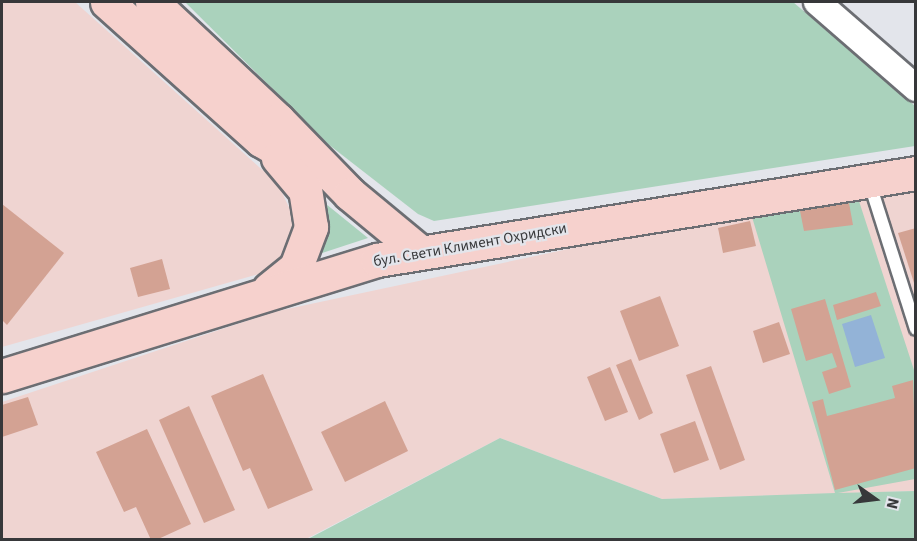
<!DOCTYPE html>
<html>
<head>
<meta charset="utf-8">
<style>
	body { margin:0 }
	#map { position:relative; width:917px; height:541px; overflow:hidden; background:#e3e5eb; font-family:"Source Sans 3",sans-serif }
	div>[style] { position:absolute }
	.commercial>* { inset:0; background:#efd4d1 }
	.green>* { inset:0; background:#aad2bc }
	.water>* { inset:0; background:#93b3d7 }
	.building>* { inset:0; background:#d3a293 }
	.roads { filter:drop-shadow(2px 0 #6c6e73) drop-shadow(-2px 0 #6c6e73) drop-shadow(0 2px #6c6e73) drop-shadow(0 -2px #6c6e73) }
	.lane>* { height:12px; margin:-6px; padding:0 6px; transform-origin:6px; border-radius:6px; background:#fff }
	.street>* { height:26px; margin:-13px; padding:0 13px; transform-origin:13px; border-radius:13px; background:#fff }
	.secondary>* { height:33px; margin:-16.5px; padding:0 16.5px; transform-origin:16.5px; border-radius:16.5px; background:#f6d1cd }
	span { translate:-50% -50%; white-space:nowrap; text-align:center; line-height:1.15; -webkit-text-stroke:4.5px #e3e5eb; paint-order:stroke }
	.street-label { font-size:15px; color:#37383a }
	.frame { position:absolute; inset:0; border:3px solid #37383a; pointer-events:none }
	.north { position:absolute; left:845px; top:469px; width:60px; height:60px; -webkit-text-stroke:4px #e3e5eb; paint-order:stroke; rotate:104deg; font-size:16px; font-weight:700; line-height:24px; text-align:center; color:#37383a }
	.north::after { content:''; display:block; margin:auto; width:21px; height:27px; background:#37383a; clip-path:polygon(50% 0,100% 100%,50% 72%,0 100%) }
</style>
</head>
<body>
<div id="map">
	<div class="commercial">
		<div style="clip-path:polygon(2px 2px,75px 2px,278px 184px,294px 218px,287px 253px,259px 274px,2px 347px)"></div>
		<div style="clip-path:polygon(915px 175px,915px 491px,662px 499px,500px 438px,306px 539px,2px 539px,2px 402px,273px 312px)"></div>
	</div>
	<div class="green">
		<div style="clip-path:polygon(185px 2px,793px 2px,915px 106px,915px 146px,434px 221px,418px 214px,328px 144px)"></div>
		<div style="clip-path:polygon(858px 198px,915px 373px,915px 479px,838px 493px,915px 491px,915px 539px,306px 540px,500px 438px,662px 499px,835px 493px,752px 217px)"></div>
		<div style="clip-path:polygon(324px 203px,326px 204px,368px 238px,316px 255px)"></div>
	</div>
	<div class="water">
		<div style="clip-path:polygon(871px 315px,885px 358px,855px 367px,842px 324px)"></div>
	</div>
	<div class="building">
		<div style="clip-path:polygon(849px 203px,853px 225px,804px 231px,800px 211px)"></div>
		<div style="clip-path:polygon(2px 204px,64px 253px,7px 325px,2px 320px)"></div>
		<div style="clip-path:polygon(750px 221px,756px 246px,723px 253px,718px 228px)"></div>
		<div style="clip-path:polygon(916px 228px,916px 286px,915px 286px,898px 233px)"></div>
		<div style="clip-path:polygon(162px 259px,170px 289px,138px 297px,130px 268px)"></div>
		<div style="clip-path:polygon(876px 292px,881px 306px,837px 320px,833px 305px)"></div>
		<div style="clip-path:polygon(660px 296px,679px 346px,639px 361px,620px 311px)"></div>
		<div style="clip-path:polygon(825px 299px,851px 387px,829px 394px,822px 372px,837px 367px,832px 353px,806px 361px,791px 309px)"></div>
		<div style="clip-path:polygon(779px 322px,790px 354px,763px 363px,753px 331px)"></div>
		<div style="clip-path:polygon(631px 359px,653px 413px,639px 420px,616px 365px)"></div>
		<div style="clip-path:polygon(711px 366px,745px 460px,720px 470px,686px 375px)"></div>
		<div style="clip-path:polygon(610px 367px,628px 412px,605px 421px,587px 377px)"></div>
		<div style="clip-path:polygon(263px 374px,313px 490px,268px 509px,250px 468px,243px 471px,211px 396px)"></div>
		<div style="clip-path:polygon(913px 380px,916px 468px,835px 490px,812px 402px,823px 399px,827px 416px,895px 398px,892px 386px)"></div>
		<div style="clip-path:polygon(28px 397px,38px 425px,2px 437px,2px 405px)"></div>
		<div style="clip-path:polygon(385px 401px,408px 451px,345px 482px,321px 432px)"></div>
		<div style="clip-path:polygon(189px 406px,235px 510px,204px 523px,159px 420px)"></div>
		<div style="clip-path:polygon(695px 421px,709px 460px,674px 473px,660px 434px)"></div>
		<div style="clip-path:polygon(147px 429px,191px 524px,156px 540px,151px 540px,136px 507px,124px 512px,96px 452px)"></div>
	</div>
	<div class="roads">
		<div class="lane">
			<div style="left:869px;top:181px;width:155px;rotate:72.4deg"></div>
		</div>
		<div class="street">
			<div style="left:817px;top:2px;width:131px;rotate:41deg"></div>
		</div>
		<div class="secondary">
			<div style="left:107px;top:2px;width:207px;rotate:41.9deg"></div>
			<div style="left:261px;top:140px;width:57px;rotate:30.6deg"></div>
			<div style="left:152px;top:2px;width:173px;rotate:43.1deg"></div>
			<div style="left:278px;top:120px;width:103px;rotate:45.8deg"></div>
			<div style="left:350px;top:194px;width:89px;rotate:39.6deg"></div>
			<div style="left:269px;top:289px;width:35px;rotate:-39deg"></div>
			<div style="left:296px;top:267px;width:43px;rotate:-69.4deg"></div>
			<div style="left:311px;top:227px;width:37px;rotate:-99deg"></div>
			<div style="left:305px;top:190px;width:42px;rotate:-130.2deg"></div>
			<div style="left:2px;top:376px;width:393px;rotate:-17.2deg"></div>
			<div style="left:377px;top:260px;width:546px;rotate:-9.17deg"></div>
		</div>
	</div>
	<div class="street-label">
		<span style="left:470px;top:245px;rotate:-10deg">бул. Свети Климент Охридски</span>
	</div>
	<div class="frame"></div>
	<div class="north">N</div>
</div>
</body>
</html>
